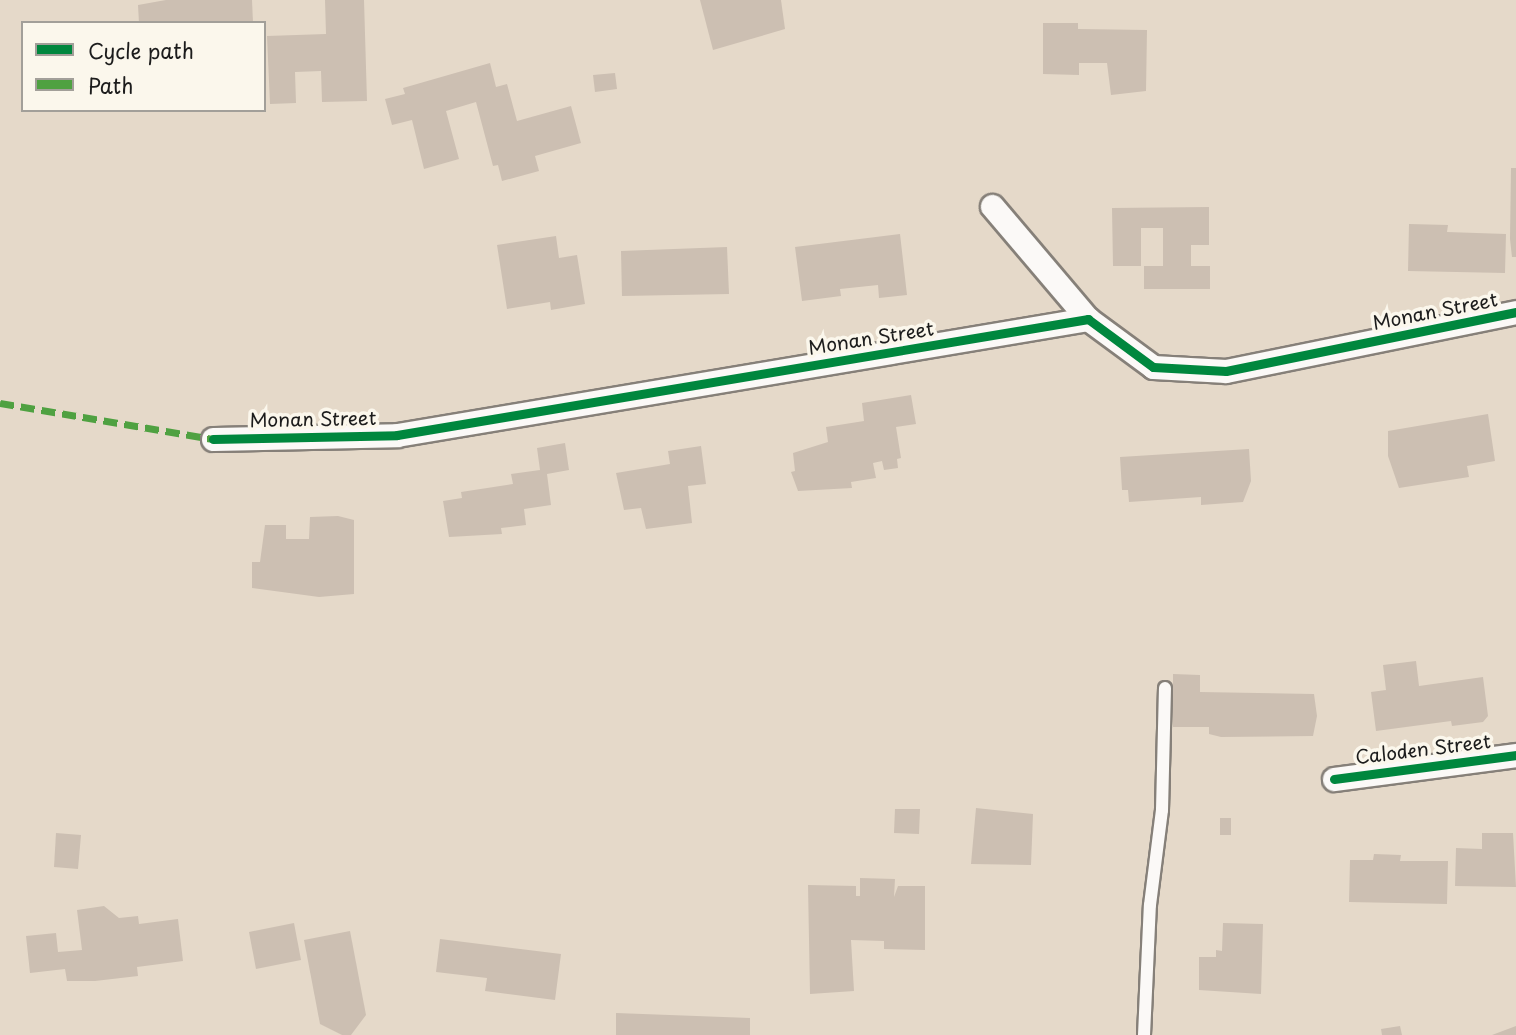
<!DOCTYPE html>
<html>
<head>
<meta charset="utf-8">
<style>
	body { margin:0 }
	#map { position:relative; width:1516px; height:1035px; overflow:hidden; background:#e5d9c9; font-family:"Playpen Sans",sans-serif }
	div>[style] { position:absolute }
	.building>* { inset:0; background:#ccbfb2 }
	.roads { filter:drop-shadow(2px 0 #868079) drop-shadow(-2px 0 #868079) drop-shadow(0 2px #868079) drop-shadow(0 -2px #868079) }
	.service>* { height:12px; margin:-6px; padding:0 6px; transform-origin:6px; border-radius:6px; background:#fbf9f7 }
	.minor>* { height:23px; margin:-11.5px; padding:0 11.5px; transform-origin:11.5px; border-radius:11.5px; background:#fbf9f7 }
	.quiet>* { height:7px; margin-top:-3.5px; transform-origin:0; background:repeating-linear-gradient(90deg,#4fa141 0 14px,transparent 0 21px) }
	.cycleway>* { height:9px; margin:-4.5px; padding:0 4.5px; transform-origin:4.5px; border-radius:4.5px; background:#00873e }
	span { translate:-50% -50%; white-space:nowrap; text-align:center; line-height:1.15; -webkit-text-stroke:7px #fbf7ec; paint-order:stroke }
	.street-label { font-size:19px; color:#1c1c1c }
	.legend { position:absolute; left:21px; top:21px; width:245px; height:91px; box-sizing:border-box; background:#fbf7ec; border:2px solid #a29f99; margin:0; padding:9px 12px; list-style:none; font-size:21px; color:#1c1c1c }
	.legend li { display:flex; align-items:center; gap:14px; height:35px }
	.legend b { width:35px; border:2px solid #a29f99 }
</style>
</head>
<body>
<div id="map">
	<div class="building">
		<div style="clip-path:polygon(166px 0,252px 0,253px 23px,139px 23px,138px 5px)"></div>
		<div style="clip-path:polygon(325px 0,364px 0,367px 101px,322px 102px,321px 71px,295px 72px,296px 103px,270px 104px,267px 36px,326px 34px)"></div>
		<div style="clip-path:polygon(700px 0,781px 0,785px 29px,713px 50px)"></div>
		<div style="clip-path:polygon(1043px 23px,1078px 23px,1078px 29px,1147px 30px,1146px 91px,1111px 95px,1107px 63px,1079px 63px,1079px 75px,1043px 74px)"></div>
		<div style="clip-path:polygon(490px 63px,496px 87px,507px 84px,517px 121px,571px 106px,581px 143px,535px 156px,539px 171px,502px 181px,498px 165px,493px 166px,476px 102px,446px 111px,459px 159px,424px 169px,412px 120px,392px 125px,385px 99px,405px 94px,403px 88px)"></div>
		<div style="clip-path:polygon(615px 73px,617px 89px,595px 92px,593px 75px)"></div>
		<div style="clip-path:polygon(1511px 168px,1516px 168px,1516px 257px,1512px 257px,1510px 239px)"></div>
		<div style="clip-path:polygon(1209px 207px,1209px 245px,1191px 245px,1191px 266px,1210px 266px,1210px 289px,1144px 289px,1144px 266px,1163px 266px,1163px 228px,1141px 228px,1141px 266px,1113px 266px,1112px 208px)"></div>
		<div style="clip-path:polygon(1409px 224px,1448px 225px,1447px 232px,1506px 234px,1505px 273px,1408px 271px)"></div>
		<div style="clip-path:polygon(900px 234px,907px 295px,879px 298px,878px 285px,840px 289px,841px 296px,802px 301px,795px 247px)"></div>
		<div style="clip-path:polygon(556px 236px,559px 258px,577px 255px,585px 304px,551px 310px,550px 302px,507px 309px,497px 245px)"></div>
		<div style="clip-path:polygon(727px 247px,729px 294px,622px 296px,621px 251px)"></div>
		<div style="clip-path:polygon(911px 395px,916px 424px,896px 427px,901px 458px,897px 459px,898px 468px,884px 470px,882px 461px,873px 463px,876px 478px,851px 482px,852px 488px,798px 491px,791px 472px,795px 471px,793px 453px,828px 442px,826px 427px,864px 421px,862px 403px)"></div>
		<div style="clip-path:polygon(1488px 414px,1495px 461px,1467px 466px,1469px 477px,1399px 488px,1388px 456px,1388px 431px)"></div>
		<div style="clip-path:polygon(565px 443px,569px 470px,547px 474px,551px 505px,524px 509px,526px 525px,501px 528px,502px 534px,449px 537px,443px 501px,462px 498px,461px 492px,513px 484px,511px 474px,540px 470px,537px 448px)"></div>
		<div style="clip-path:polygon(701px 446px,706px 484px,688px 486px,692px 523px,646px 529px,641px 508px,624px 510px,616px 473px,670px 464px,668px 451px)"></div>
		<div style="clip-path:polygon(1249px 449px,1251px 481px,1243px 502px,1201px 505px,1201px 497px,1129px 502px,1128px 490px,1122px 490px,1120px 457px)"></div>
		<div style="clip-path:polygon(338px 516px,354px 520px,354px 594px,319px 597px,252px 588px,252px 562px,260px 562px,265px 525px,286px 525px,286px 539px,309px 539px,310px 517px)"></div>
		<div style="clip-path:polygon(1416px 661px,1419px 686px,1483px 677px,1488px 716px,1483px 722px,1452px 726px,1451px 721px,1376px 731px,1371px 692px,1386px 690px,1383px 665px)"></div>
		<div style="clip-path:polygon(1173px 674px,1200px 675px,1200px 692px,1314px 694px,1317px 716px,1313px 736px,1221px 737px,1209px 734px,1209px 727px,1173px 727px)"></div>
		<div style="clip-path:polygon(976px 808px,1033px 814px,1031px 865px,971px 864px)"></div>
		<div style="clip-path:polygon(895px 809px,920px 809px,919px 834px,894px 833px)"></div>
		<div style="clip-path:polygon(1220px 818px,1231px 818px,1231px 835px,1220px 835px)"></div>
		<div style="clip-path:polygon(56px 833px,81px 835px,78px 869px,54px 867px)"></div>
		<div style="clip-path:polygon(1482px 833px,1513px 833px,1516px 887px,1455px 886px,1456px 848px,1482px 849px)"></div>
		<div style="clip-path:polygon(1374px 854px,1401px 855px,1400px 861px,1448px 861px,1447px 904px,1349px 902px,1350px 860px,1373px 860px)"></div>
		<div style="clip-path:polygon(860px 878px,895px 879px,894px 897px,898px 886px,925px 886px,925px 950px,884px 949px,884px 941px,851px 940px,854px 991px,810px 994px,808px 885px,856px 886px,856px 896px,860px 896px)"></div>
		<div style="clip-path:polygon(104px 906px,119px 918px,138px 916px,139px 924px,178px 919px,183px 961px,137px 967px,138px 976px,95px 981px,67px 981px,65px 969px,30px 973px,26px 936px,56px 933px,58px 952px,82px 950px,77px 910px)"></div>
		<div style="clip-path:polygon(294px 923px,301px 960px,256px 969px,249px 932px)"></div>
		<div style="clip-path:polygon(1223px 923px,1263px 924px,1261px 994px,1199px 990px,1199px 957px,1216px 957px,1216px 950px,1222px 951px)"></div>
		<div style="clip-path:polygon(350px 931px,366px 1015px,351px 1035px,342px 1035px,320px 1024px,304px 940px)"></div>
		<div style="clip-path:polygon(440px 939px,561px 954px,555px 1000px,485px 991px,487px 978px,436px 972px)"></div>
		<div style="clip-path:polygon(616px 1013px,750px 1018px,750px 1035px,616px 1035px)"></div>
		<div style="clip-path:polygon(1400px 1026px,1402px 1035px,1382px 1035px,1381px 1029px)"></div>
		<div style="clip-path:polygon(1516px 1026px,1516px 1035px,1492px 1035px)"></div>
	</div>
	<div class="roads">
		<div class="service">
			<div style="left:1144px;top:1035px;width:130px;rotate:-87.4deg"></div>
			<div style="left:1150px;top:905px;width:96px;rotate:-82.8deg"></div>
			<div style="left:1162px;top:810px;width:122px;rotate:-88.6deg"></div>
		</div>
		<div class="minor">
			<div style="left:992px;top:206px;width:148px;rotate:49.7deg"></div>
			<div style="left:213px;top:439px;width:184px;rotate:-1.2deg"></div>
			<div style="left:397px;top:435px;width:701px;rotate:-9.53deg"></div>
			<div style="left:1088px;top:319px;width:81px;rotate:36.4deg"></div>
			<div style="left:1153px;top:367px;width:73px;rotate:3.1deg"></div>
			<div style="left:1226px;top:371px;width:296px;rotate:-11.5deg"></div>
			<div style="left:1334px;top:779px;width:184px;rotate:-7.5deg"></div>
		</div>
	</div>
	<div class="quiet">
		<div style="left:0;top:403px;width:216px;rotate:9.6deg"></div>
	</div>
	<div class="cycleway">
		<div style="left:213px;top:439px;width:184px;rotate:-1.2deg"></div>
		<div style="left:397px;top:435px;width:701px;rotate:-9.53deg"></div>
		<div style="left:1088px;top:319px;width:81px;rotate:36.4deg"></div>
		<div style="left:1153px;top:367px;width:73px;rotate:3.1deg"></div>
		<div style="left:1226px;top:371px;width:296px;rotate:-11.5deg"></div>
		<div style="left:1334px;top:779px;width:184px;rotate:-7.5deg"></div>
	</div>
	<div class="street-label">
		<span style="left:1435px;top:311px;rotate:-11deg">Monan Street</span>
		<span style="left:871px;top:338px;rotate:-9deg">Monan Street</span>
		<span style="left:313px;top:419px;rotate:-1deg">Monan Street</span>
		<span style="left:1423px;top:749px;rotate:-7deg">Caloden Street</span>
	</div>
	<ul class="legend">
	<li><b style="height:9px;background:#00873e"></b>Cycle path</li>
	<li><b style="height:9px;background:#4fa141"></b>Path</li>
	</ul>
</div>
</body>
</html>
